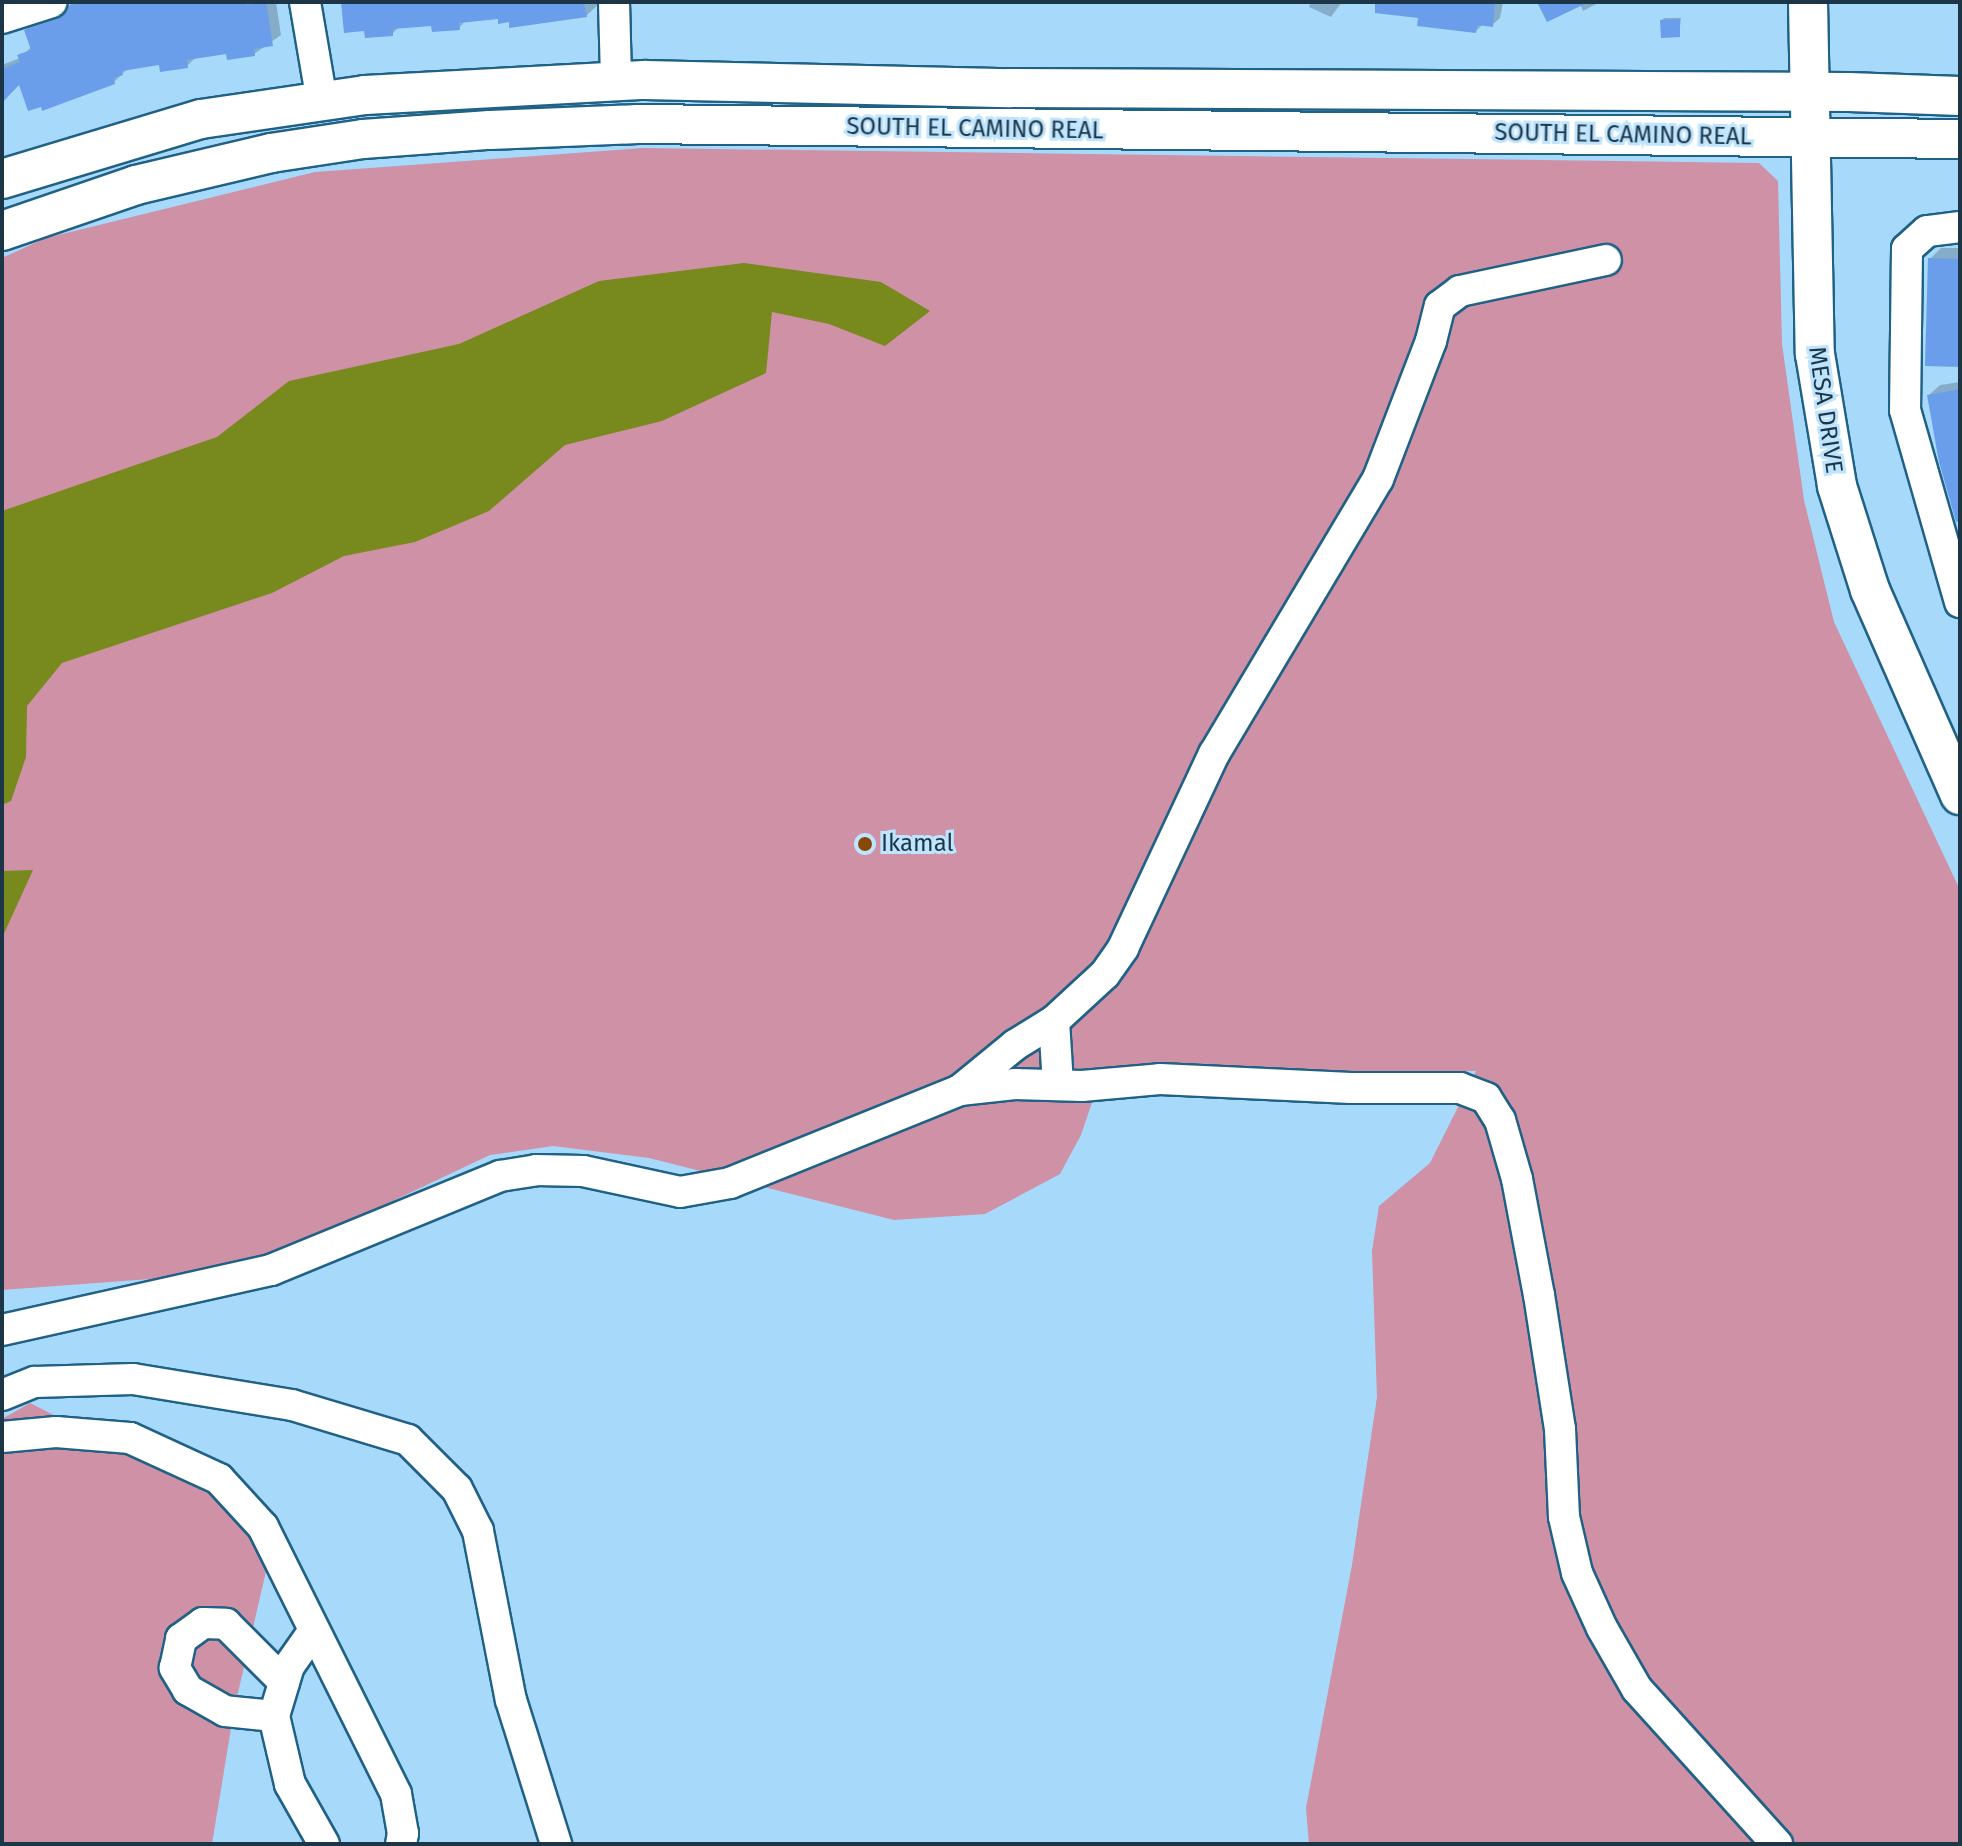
<!DOCTYPE html>
<html>
<head>
<meta charset="utf-8">
<style>
	body { margin:0 }
	#map { position:relative; width:1962px; height:1846px; overflow:hidden; background:#a7d9fb; font-family:"Fira Sans",sans-serif }
	div>[style] { position:absolute }
	.green>* { inset:0; background:#cf91a5 }
	.water>* { inset:0; background:#78891e }
	.shadow>* { inset:0; background:#0003 }
	.building>* { inset:0; background:#6a9eeb }
	.roads { filter:drop-shadow(2px 0 #206186) drop-shadow(-2px 0 #206186) drop-shadow(0 2px #206186) drop-shadow(0 -2px #206186) }
	.minor>* { height:30px; margin:-15px; padding:0 15px; transform-origin:15px; border-radius:15px; background:#fff }
	.major>* { height:38px; margin:-19px; padding:0 19px; transform-origin:19px; border-radius:19px; background:#fff }
	.dots>* { width:22px; height:22px; translate:-50% -50%; box-sizing:border-box; border:4px solid #bfe4fe; border-radius:50% }
	span { translate:-50% -50%; white-space:nowrap; text-align:center; line-height:1.15; -webkit-text-stroke:6px #bfe4fe; paint-order:stroke }
	.street-label { font-size:24px; color:#1c3647 }
	.poi-label { font-size:24px; color:#1c3647 }
	.left { translate:0 -50%; text-align:left }
	.frame { position:absolute; inset:0; border:4px solid #1c3647; pointer-events:none }
</style>
</head>
<body>
<div id="map">
	<div class="green">
		<div style="clip-path:polygon(643px 148px,1759px 163px,1778px 181px,1782px 344px,1804px 500px,1834px 622px,1960px 890px,1960px 1844px,1309px 1844px,1306px 1808px,1352px 1565px,1377px 1397px,1372px 1251px,1379px 1206px,1430px 1163px,1476px 1071px,1102px 1073px,1081px 1135px,1060px 1174px,985px 1214px,894px 1220px,649px 1158px,553px 1146px,490px 1155px,272px 1258px,191px 1276px,2px 1290px,2px 258px,46px 238px,315px 172px)"></div>
		<div style="clip-path:polygon(30px 1403px,276px 1528px,234px 1710px,212px 1844px,2px 1844px,2px 1419px)"></div>
	</div>
	<div class="water">
		<div style="clip-path:polygon(744px 263px,881px 282px,930px 311px,885px 346px,829px 324px,772px 312px,766px 373px,662px 421px,565px 445px,489px 511px,415px 542px,344px 556px,272px 593px,62px 663px,27px 706px,26px 757px,11px 801px,2px 805px,2px 511px,217px 437px,289px 381px,459px 344px,599px 281px)"></div>
		<div style="clip-path:polygon(33px 870px,2px 938px,2px 871px)"></div>
	</div>
	<div class="shadow">
		<div style="clip-path:polygon(71px 2px,276px 2px,281px 35px,254px 54px,228px 52px,196px 57px,187px 66px,161px 63px,127px 69px,114px 82px,20px 82px,2px 101px,2px 65px,20px 58px,32px 46px,26px 30px,35px 22px,67px 11px)"></div>
		<div style="clip-path:polygon(343px 2px,594px 3px,601px 2px,586px 16px,466px 20px,459px 28px,433px 24px,400px 26px,392px 34px,366px 29px)"></div>
		<div style="clip-path:polygon(1311px 2px,1342px 2px,1331px 17px,1309px 7px)"></div>
		<div style="clip-path:polygon(1386px 2px,1503px 2px,1500px 18px,1492px 25px,1483px 24px,1476px 31px,1420px 16px)"></div>
		<div style="clip-path:polygon(1538px 2px,1600px 2px,1583px 11px,1580px 4px)"></div>
		<div style="clip-path:polygon(1664px 18px,1681px 18px,1679px 35px,1662px 20px)"></div>
		<div style="clip-path:polygon(1941px 248px,1960px 248px,1960px 365px,1930px 259px)"></div>
		<div style="clip-path:polygon(1960px 382px,1960px 528px,1941px 462px,1929px 395px,1940px 385px)"></div>
	</div>
	<div class="building">
		<div style="clip-path:polygon(80px 2px,246px 2px,246px 5px,266px 2px,273px 46px,254px 49px,255px 56px,227px 60px,226px 54px,187px 60px,188px 68px,160px 72px,159px 65px,122px 71px,123px 75px,114px 78px,115px 84px,42px 111px,41px 107px,28px 111px,19px 85px,2px 103px,2px 69px,20px 62px,17px 55px,31px 50px,24px 30px,58px 19px,69px 6px)"></div>
		<div style="clip-path:polygon(341px 2px,584px 2px,587px 17px,509px 28px,509px 22px,498px 24px,498px 19px,459px 23px,460px 30px,432px 32px,431px 26px,393px 29px,393px 36px,365px 38px,364px 31px,344px 33px)"></div>
		<div style="clip-path:polygon(1375px 2px,1495px 2px,1493px 27px,1477px 25px,1476px 33px,1417px 26px,1418px 18px,1375px 13px)"></div>
		<div style="clip-path:polygon(1537px 2px,1589px 2px,1547px 22px)"></div>
		<div style="clip-path:polygon(1680px 19px,1680px 37px,1661px 38px,1660px 20px)"></div>
		<div style="clip-path:polygon(1928px 258px,1960px 259px,1960px 367px,1925px 366px)"></div>
		<div style="clip-path:polygon(1960px 389px,1960px 521px,1956px 522px,1939px 462px,1927px 395px)"></div>
	</div>
	<div class="roads">
		<div class="minor">
			<div style="left:305px;top:2px;width:100px;rotate:80.3deg"></div>
			<div style="left:614px;top:2px;width:79px;rotate:88.5deg"></div>
			<div style="left:2px;top:18px;width:52px;rotate:-17.7deg"></div>
			<div style="left:1960px;top:227px;width:33px;rotate:173deg"></div>
			<div style="left:1927px;top:231px;width:27px;rotate:138deg"></div>
			<div style="left:1907px;top:249px;width:161px;rotate:90.7deg"></div>
			<div style="left:1905px;top:410px;width:200px;rotate:74deg"></div>
			<div style="left:1054px;top:1021px;width:64px;rotate:86.4deg"></div>
			<div style="left:960px;top:1090px;width:71px;rotate:-39.3deg"></div>
			<div style="left:1015px;top:1045px;width:46px;rotate:-31.6deg"></div>
			<div style="left:1054px;top:1021px;width:69px;rotate:-42.7deg"></div>
			<div style="left:1105px;top:974px;width:32px;rotate:-55deg"></div>
			<div style="left:1123px;top:948px;width:214px;rotate:-64.9deg"></div>
			<div style="left:1214px;top:754px;width:320px;rotate:-59.2deg"></div>
			<div style="left:1378px;top:479px;width:148px;rotate:-69deg"></div>
			<div style="left:1431px;top:341px;width:36px;rotate:-76deg"></div>
			<div style="left:1440px;top:306px;width:25px;rotate:-37deg"></div>
			<div style="left:1460px;top:291px;width:149px;rotate:-12deg"></div>
			<div style="left:2px;top:1330px;width:276px;rotate:-12.6deg"></div>
			<div style="left:271px;top:1270px;width:248px;rotate:-22.3deg"></div>
			<div style="left:500px;top:1176px;width:36px;rotate:-9deg"></div>
			<div style="left:536px;top:1170px;width:47px;rotate:1.2deg"></div>
			<div style="left:583px;top:1171px;width:99px;rotate:12.2deg"></div>
			<div style="left:680px;top:1192px;width:51px;rotate:-10.2deg"></div>
			<div style="left:730px;top:1183px;width:248px;rotate:-22deg"></div>
			<div style="left:960px;top:1090px;width:55px;rotate:-6.2deg"></div>
			<div style="left:1015px;top:1084px;width:67px;rotate:1.7deg"></div>
			<div style="left:1082px;top:1086px;width:78px;rotate:-5.1deg"></div>
			<div style="left:1160px;top:1079px;width:191px;rotate:2.7deg"></div>
			<div style="left:1351px;top:1088px;width:109px"></div>
			<div style="left:1460px;top:1088px;width:28px;rotate:21deg"></div>
			<div style="left:1486px;top:1098px;width:26px;rotate:58deg"></div>
			<div style="left:1500px;top:1120px;width:61px;rotate:73.9deg"></div>
			<div style="left:1517px;top:1179px;width:118px;rotate:79.3deg"></div>
			<div style="left:1539px;top:1295px;width:136px;rotate:81.1deg"></div>
			<div style="left:1560px;top:1429px;width:88px;rotate:87.4deg"></div>
			<div style="left:1564px;top:1517px;width:57px;rotate:76.9deg"></div>
			<div style="left:1577px;top:1573px;width:60px;rotate:65.6deg"></div>
			<div style="left:1602px;top:1628px;width:70px;rotate:60.2deg"></div>
			<div style="left:1637px;top:1689px;width:209px;rotate:47.9deg"></div>
			<div style="left:2px;top:1395px;width:35px;rotate:-22deg"></div>
			<div style="left:35px;top:1382px;width:98px;rotate:-1.8deg"></div>
			<div style="left:133px;top:1379px;width:161px;rotate:9.3deg"></div>
			<div style="left:292px;top:1405px;width:121px;rotate:16.8deg"></div>
			<div style="left:408px;top:1440px;width:69px;rotate:45deg"></div>
			<div style="left:457px;top:1489px;width:47px;rotate:63.4deg"></div>
			<div style="left:478px;top:1531px;width:172px;rotate:79deg"></div>
			<div style="left:511px;top:1700px;width:151px;rotate:72.6deg"></div>
			<div style="left:2px;top:1437px;width:54px;rotate:-5.3deg"></div>
			<div style="left:56px;top:1432px;width:74px;rotate:4.6deg"></div>
			<div style="left:130px;top:1438px;width:98px;rotate:24.7deg"></div>
			<div style="left:219px;top:1479px;width:65px;rotate:47.5deg"></div>
			<div style="left:263px;top:1527px;width:298px;rotate:63.5deg"></div>
			<div style="left:396px;top:1794px;width:40px;rotate:80deg"></div>
			<div style="left:403px;top:1833px;width:11px;rotate:100deg"></div>
			<div style="left:313px;top:1632px;width:42px;rotate:125.2deg"></div>
			<div style="left:289px;top:1666px;width:52px;rotate:106.7deg"></div>
			<div style="left:274px;top:1716px;width:70px;rotate:76.8deg"></div>
			<div style="left:290px;top:1784px;width:69px;rotate:60.5deg"></div>
			<div style="left:274px;top:1716px;width:49px;rotate:-174.2deg"></div>
			<div style="left:225px;top:1711px;width:43px;rotate:-150.4deg"></div>
			<div style="left:188px;top:1690px;width:26px;rotate:-121deg"></div>
			<div style="left:175px;top:1668px;width:30px;rotate:-78deg"></div>
			<div style="left:181px;top:1639px;width:27px;rotate:-36deg"></div>
			<div style="left:203px;top:1623px;width:23px;rotate:2deg"></div>
			<div style="left:226px;top:1624px;width:82px;rotate:45deg"></div>
		</div>
		<div class="major">
			<div style="left:1808px;top:2px;width:352px;rotate:88.9deg"></div>
			<div style="left:1815px;top:354px;width:134px;rotate:80.5deg"></div>
			<div style="left:1837px;top:486px;width:109px;rotate:72.4deg"></div>
			<div style="left:1870px;top:590px;width:224px;rotate:66.3deg"></div>
			<div style="left:2px;top:179px;width:208px;rotate:-16.8deg"></div>
			<div style="left:201px;top:119px;width:166px;rotate:-8.3deg"></div>
			<div style="left:365px;top:95px;width:280px;rotate:-3.1deg"></div>
			<div style="left:645px;top:80px;width:365px;rotate:1.3deg"></div>
			<div style="left:1010px;top:88px;width:839px;rotate:0.27deg"></div>
			<div style="left:1849px;top:92px;width:111px;rotate:2.1deg"></div>
			<div style="left:2px;top:231px;width:142px;rotate:-18.9deg"></div>
			<div style="left:136px;top:185px;width:139px;rotate:-13.3deg"></div>
			<div style="left:271px;top:153px;width:93px;rotate:-8.7deg"></div>
			<div style="left:363px;top:139px;width:127px;rotate:-4.1deg"></div>
			<div style="left:490px;top:130px;width:148px;rotate:-2.3deg"></div>
			<div style="left:638px;top:124px;width:1322px;rotate:0.65deg"></div>
		</div>
	</div>
	<div class="dots">
		<div style="left:865px;top:844px;background:#87490a"></div>
	</div>
	<div class="street-label">
		<span style="left:975px;top:129px;rotate:1deg">SOUTH EL CAMINO REAL</span>
		<span style="left:1623px;top:135px;rotate:1deg">SOUTH EL CAMINO REAL</span>
		<span style="left:1825px;top:410px;rotate:82deg">MESA DRIVE</span>
	</div>
	<div class="poi-label">
		<span class="left" style="left:881px;top:844px">Ikamal</span>
	</div>
	<div class="frame"></div>
</div>
</body>
</html>
